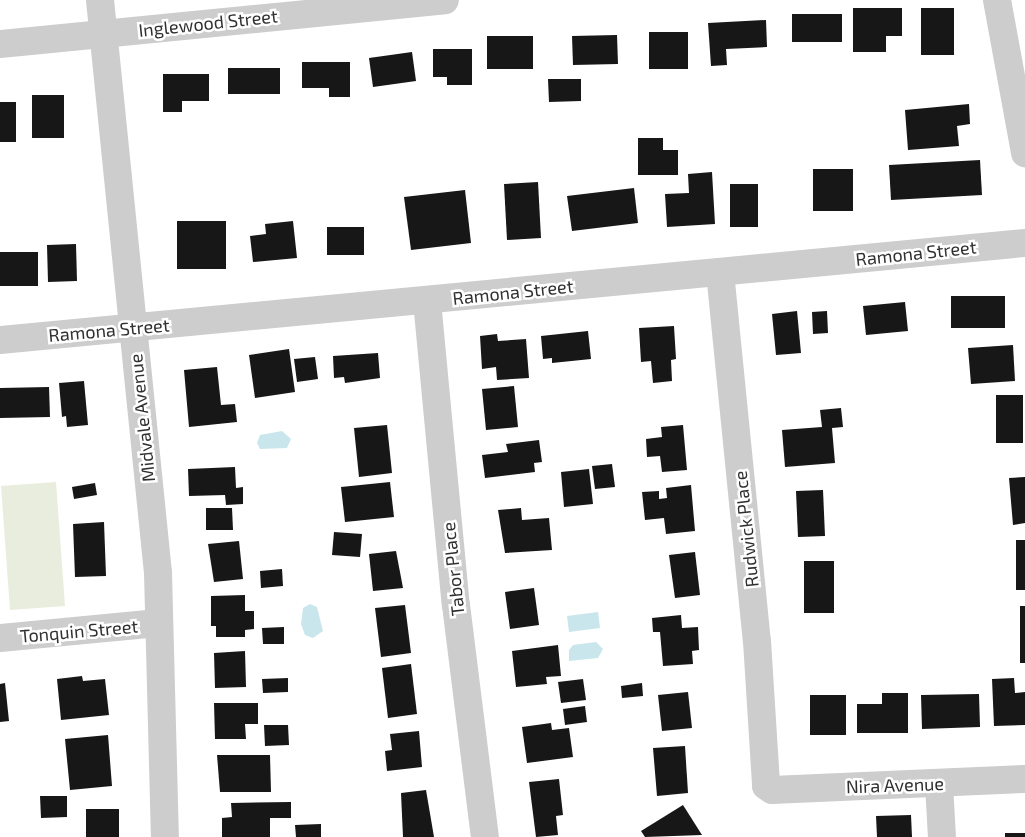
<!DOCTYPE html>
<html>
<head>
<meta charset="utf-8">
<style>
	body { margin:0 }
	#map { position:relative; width:1025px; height:837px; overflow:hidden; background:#fff; font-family:"Exo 2",sans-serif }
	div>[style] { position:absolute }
	.green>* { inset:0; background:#e9eddd }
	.water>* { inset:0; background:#c9e6ed }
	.building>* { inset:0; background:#171717 }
	.minor>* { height:28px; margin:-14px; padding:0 14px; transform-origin:14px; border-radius:14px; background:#cdcdcd }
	span { translate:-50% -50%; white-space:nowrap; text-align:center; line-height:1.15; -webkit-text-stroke:5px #fff; paint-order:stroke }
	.street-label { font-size:18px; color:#303030 }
</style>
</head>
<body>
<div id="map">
	<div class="green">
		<div style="clip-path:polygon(56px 482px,65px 606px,10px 610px,1px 486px)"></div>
	</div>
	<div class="water">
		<div style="clip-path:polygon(282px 431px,291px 439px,287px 448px,260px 449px,257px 443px,260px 435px)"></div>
		<div style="clip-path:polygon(310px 604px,317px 607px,323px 631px,313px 638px,305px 635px,301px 624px,303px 608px)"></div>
		<div style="clip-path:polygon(598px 612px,600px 628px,569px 632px,567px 616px)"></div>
		<div style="clip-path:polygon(596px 642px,603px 649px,598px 658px,569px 661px,569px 650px,573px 645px)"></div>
	</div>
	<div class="building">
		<div style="clip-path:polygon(853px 8px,902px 8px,902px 36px,886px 36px,886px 52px,853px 52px)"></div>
		<div style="clip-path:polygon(921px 8px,954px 8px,954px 55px,921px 55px)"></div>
		<div style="clip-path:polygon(792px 14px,842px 14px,842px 42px,792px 42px)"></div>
		<div style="clip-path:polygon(766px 20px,767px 47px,726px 49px,727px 65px,711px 66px,708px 23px)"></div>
		<div style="clip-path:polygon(649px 32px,688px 32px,688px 69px,649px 69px)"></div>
		<div style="clip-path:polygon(617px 35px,618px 64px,573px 65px,572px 36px)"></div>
		<div style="clip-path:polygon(487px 36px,533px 36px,533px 69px,487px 69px)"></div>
		<div style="clip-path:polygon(433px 49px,472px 49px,472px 85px,447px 85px,447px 77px,433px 77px)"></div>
		<div style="clip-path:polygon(412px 52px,416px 81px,373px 87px,369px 58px)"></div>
		<div style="clip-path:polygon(302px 62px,350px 62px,350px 97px,329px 97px,329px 88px,302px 88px)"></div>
		<div style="clip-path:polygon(228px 68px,280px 68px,280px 94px,228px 94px)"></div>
		<div style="clip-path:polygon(163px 74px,209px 74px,209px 101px,182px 101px,182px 112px,163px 112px)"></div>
		<div style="clip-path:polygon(548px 79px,581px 79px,581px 101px,549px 102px)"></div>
		<div style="clip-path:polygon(32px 95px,64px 95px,64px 138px,32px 138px)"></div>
		<div style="clip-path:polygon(0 102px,16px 102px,16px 142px,0 142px)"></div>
		<div style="clip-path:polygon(969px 104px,970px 124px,957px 126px,959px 146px,908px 150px,905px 110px)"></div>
		<div style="clip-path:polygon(638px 138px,663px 138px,663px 150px,678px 150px,678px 175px,638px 175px)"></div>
		<div style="clip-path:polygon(980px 160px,982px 195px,891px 200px,889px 165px)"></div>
		<div style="clip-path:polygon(813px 169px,853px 169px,853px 211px,813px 211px)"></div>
		<div style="clip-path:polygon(712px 172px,715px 224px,667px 227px,665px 194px,689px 193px,688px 174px)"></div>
		<div style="clip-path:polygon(538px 182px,541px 238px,507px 240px,504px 184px)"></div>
		<div style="clip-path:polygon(730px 184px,758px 184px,758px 227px,730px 227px)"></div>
		<div style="clip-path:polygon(634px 188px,638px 223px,572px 231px,567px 196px)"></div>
		<div style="clip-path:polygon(465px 190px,471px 243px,411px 250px,404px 197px)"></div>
		<div style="clip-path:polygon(177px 221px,226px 221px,226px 269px,177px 269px)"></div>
		<div style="clip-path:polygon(293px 221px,297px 258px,253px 262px,250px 236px,266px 234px,265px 224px)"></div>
		<div style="clip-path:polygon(327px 227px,364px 227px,364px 255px,327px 255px)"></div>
		<div style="clip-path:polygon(76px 244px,77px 281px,48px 282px,47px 245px)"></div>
		<div style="clip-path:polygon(0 252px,38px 252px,38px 286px,0 286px)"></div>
		<div style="clip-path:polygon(951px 296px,1005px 296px,1005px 328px,951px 328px)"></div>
		<div style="clip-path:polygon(905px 302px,908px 331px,866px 335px,863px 306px)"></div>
		<div style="clip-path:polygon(797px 311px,801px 353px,776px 355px,772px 314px)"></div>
		<div style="clip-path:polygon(827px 311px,828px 333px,813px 334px,812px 312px)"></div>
		<div style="clip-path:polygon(674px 326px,676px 359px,671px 360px,672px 381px,653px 383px,651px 361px,641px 362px,639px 328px)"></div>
		<div style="clip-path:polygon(588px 331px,591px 359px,552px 363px,552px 358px,543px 359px,541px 336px)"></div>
		<div style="clip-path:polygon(497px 334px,498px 341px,526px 339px,529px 378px,497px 380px,496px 367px,482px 369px,480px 336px)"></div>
		<div style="clip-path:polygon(1013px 345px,1015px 381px,971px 384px,968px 348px)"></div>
		<div style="clip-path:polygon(289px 349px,295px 392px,255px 398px,249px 355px)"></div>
		<div style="clip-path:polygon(378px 353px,380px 378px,345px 383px,344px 377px,334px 378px,333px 356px)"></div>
		<div style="clip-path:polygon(315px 357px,318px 379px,297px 382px,294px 359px)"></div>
		<div style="clip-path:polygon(217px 367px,221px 405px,235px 404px,237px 422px,189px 427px,184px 370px)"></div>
		<div style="clip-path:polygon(84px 381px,88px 425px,67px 427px,66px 416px,62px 417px,59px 383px)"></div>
		<div style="clip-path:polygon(514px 386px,518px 427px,486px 430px,482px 389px)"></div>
		<div style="clip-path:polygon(49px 387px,50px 417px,0 418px,0 388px)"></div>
		<div style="clip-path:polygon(996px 395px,1023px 395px,1023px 443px,996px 443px)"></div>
		<div style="clip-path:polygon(841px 408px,843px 427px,832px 428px,835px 463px,785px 467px,782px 430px,822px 427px,820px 410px)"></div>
		<div style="clip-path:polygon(387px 425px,392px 473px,359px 477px,354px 428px)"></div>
		<div style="clip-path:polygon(683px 425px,687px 470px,662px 472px,660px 456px,647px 457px,646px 439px,662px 437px,661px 427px)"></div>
		<div style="clip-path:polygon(539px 440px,542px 462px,534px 463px,535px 472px,485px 478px,482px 455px,508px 452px,506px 444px)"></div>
		<div style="clip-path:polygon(612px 464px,615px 487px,595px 489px,592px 466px)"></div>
		<div style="clip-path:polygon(235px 467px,236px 488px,243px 487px,243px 504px,226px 505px,225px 495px,189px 496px,188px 469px)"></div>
		<div style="clip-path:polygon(589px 469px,593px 504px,564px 507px,561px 472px)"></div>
		<div style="clip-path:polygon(1025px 477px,1025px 523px,1013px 525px,1009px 478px)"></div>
		<div style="clip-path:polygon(390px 482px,394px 517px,345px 522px,341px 487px)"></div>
		<div style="clip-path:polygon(95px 483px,97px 495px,74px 499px,72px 487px)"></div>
		<div style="clip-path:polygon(691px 485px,695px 531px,666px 534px,664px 518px,645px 520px,642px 492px,659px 491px,659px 499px,667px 498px,666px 488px)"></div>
		<div style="clip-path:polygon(823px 490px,825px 536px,798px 537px,796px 491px)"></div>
		<div style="clip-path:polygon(206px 508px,232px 508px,233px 530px,206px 530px)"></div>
		<div style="clip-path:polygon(521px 508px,522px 520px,549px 518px,552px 550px,505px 553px,498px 510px)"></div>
		<div style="clip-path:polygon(104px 522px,106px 576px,75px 577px,73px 524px)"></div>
		<div style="clip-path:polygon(334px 532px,362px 534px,360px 557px,332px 555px)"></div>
		<div style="clip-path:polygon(1016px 540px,1025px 540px,1025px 590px,1016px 590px)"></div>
		<div style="clip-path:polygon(239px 541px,243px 579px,214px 582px,208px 544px)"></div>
		<div style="clip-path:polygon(396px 551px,403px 588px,373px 591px,369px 554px)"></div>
		<div style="clip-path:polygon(695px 552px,700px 595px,675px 598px,669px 555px)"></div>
		<div style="clip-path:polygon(804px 561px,834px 561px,834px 613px,804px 613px)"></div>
		<div style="clip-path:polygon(282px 569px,283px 586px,261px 588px,260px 571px)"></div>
		<div style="clip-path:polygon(534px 588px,539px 625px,510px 629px,505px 592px)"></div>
		<div style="clip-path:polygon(245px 595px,245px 611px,254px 611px,254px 629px,245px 630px,245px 637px,216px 637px,216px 626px,211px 626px,211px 596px)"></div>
		<div style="clip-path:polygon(405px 605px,411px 653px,381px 657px,375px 608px)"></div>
		<div style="clip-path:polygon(1020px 606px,1025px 606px,1025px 663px,1020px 663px)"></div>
		<div style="clip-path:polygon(681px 615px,682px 628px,698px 627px,699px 650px,692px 651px,693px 664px,663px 666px,660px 632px,653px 632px,652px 618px)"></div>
		<div style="clip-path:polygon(284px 627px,284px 644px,263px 644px,262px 628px)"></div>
		<div style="clip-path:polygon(558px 645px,561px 676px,546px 677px,547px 684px,516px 687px,512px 651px)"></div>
		<div style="clip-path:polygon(245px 651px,246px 687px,215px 688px,214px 653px)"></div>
		<div style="clip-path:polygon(411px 664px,417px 714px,388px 718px,382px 668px)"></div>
		<div style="clip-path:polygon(82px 676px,83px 681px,105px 679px,109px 715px,61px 720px,57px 679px)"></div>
		<div style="clip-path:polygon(288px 678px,288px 692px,263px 693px,262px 679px)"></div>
		<div style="clip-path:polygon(1014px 678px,1015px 693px,1025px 692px,1025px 725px,994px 726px,992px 679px)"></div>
		<div style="clip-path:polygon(583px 679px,586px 700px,561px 703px,558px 682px)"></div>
		<div style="clip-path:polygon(5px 683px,9px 721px,0 722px,0 684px)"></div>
		<div style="clip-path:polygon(642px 683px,643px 696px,622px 698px,621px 686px)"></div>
		<div style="clip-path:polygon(688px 692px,692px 728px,662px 731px,658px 695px)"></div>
		<div style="clip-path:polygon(882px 693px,908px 693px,908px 733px,857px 733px,857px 704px,882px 704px)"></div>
		<div style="clip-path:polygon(979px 694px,980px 727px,922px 729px,921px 695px)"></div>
		<div style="clip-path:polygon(810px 695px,846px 695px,846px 735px,810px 735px)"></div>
		<div style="clip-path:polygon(214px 703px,258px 703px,258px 724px,245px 724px,246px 739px,215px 739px)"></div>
		<div style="clip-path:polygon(585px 706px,587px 722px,565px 725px,563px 709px)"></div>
		<div style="clip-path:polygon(551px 723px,552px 730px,569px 728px,573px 757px,527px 763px,522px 727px)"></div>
		<div style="clip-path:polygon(264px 725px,288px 725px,289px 745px,265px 746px)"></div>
		<div style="clip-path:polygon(419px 731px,422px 767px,387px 771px,385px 751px,392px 750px,390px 734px)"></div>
		<div style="clip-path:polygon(108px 735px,112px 786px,70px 790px,65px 739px)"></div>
		<div style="clip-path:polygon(685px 746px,688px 793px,657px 796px,653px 748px)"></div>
		<div style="clip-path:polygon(217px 755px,270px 755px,271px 792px,220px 792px)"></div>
		<div style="clip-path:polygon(559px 779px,563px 815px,556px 816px,558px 835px,536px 837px,529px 782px)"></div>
		<div style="clip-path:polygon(426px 790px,434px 837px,403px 837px,401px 793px)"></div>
		<div style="clip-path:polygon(40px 796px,67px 796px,67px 817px,41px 818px)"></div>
		<div style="clip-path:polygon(291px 802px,291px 818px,270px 818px,270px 837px,222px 837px,222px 818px,232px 817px,231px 803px)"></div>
		<div style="clip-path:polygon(683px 805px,702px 835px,645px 837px,641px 831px)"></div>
		<div style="clip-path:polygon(86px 809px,119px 809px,119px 837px,86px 837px)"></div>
		<div style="clip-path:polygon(911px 815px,912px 837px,877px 837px,876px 816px)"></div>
		<div style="clip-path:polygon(321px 824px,321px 837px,296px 837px,295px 825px)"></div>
		<div style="clip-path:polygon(1005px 833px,1025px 833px,1025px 837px,1005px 837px)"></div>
	</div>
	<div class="minor">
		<div style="left:100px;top:0;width:576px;rotate:84.22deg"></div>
		<div style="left:158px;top:573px;width:264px;rotate:88.5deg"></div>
		<div style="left:997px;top:0;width:156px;rotate:79.6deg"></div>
		<div style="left:0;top:44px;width:447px;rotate:-5.6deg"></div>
		<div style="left:720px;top:272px;width:371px;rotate:84.3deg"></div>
		<div style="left:757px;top:641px;width:145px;rotate:86.4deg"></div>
		<div style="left:766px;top:786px;width:7px;rotate:34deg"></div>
		<div style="left:772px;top:790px;width:253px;rotate:-2.5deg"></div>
		<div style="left:427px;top:301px;width:305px;rotate:84.6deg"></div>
		<div style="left:456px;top:605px;width:234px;rotate:82.9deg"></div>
		<div style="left:0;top:340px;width:1030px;rotate:-5.41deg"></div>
		<div style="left:0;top:638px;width:159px;rotate:-5.4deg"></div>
		<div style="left:939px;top:784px;width:53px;rotate:86.8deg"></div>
	</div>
	<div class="street-label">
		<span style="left:208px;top:23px;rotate:-6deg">Inglewood Street</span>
		<span style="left:916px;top:253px;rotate:-6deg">Ramona Street</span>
		<span style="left:513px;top:292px;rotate:-6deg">Ramona Street</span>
		<span style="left:109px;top:330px;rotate:-5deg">Ramona Street</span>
		<span style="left:142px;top:418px;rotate:-96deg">Midvale Avenue</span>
		<span style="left:746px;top:529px;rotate:-96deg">Rudwick Place</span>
		<span style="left:453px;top:569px;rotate:-96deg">Tabor Place</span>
		<span style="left:79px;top:631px;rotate:-5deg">Tonquin Street</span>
		<span style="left:895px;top:785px;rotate:-2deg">Nira Avenue</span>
	</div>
</div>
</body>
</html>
